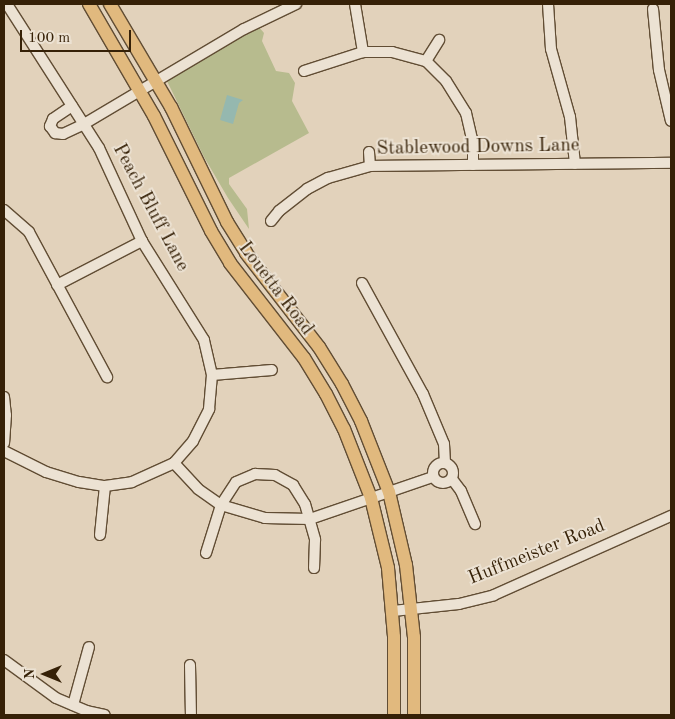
<!DOCTYPE html>
<html>
<head>
<meta charset="utf-8">
<style>
	body { margin:0 }
	#map { position:relative; width:675px; height:719px; overflow:hidden; background:#e2d2bb; font-family:"Old Standard TT",serif }
	div>[style] { position:absolute }
	.green>* { inset:0; background:#b7bb8e }
	.water>* { inset:0; background:#95b8af }
	.roads { filter:drop-shadow(1px 0 #614d34) drop-shadow(-1px 0 #614d34) drop-shadow(0 1px #614d34) drop-shadow(0 -1px #614d34) }
	.minor>* { height:10px; margin:-5px; padding:0 5px; transform-origin:5px; border-radius:5px; background:#ece2d3 }
	.minor>.ring { margin:-5px; padding:0; box-sizing:content-box; background:none; border:10px solid #ece2d3; border-radius:50% }
	.major>* { height:12px; margin:-6px; padding:0 6px; transform-origin:6px; border-radius:6px; background:#e1b97e }
	span { translate:-50% -50%; white-space:nowrap; text-align:center; line-height:1.15; -webkit-text-stroke:4px #ece2d3; paint-order:stroke }
	.street-label { font-size:19px; color:#362107 }
	.frame { position:absolute; inset:0; border:5px solid #362107; pointer-events:none }
	.north { position:absolute; left:20px; top:649px; width:50px; height:50px; -webkit-text-stroke:4px #ece2d3; paint-order:stroke; rotate:270deg; font-size:14px; font-weight:700; line-height:20px; text-align:center; color:#362107 }
	.north::after { content:''; display:block; margin:auto; width:18px; height:22px; background:#362107; clip-path:polygon(50% 0,100% 100%,50% 72%,0 100%) }
	.scale { position:absolute; left:20px; top:30px; width:111px; height:22px; box-sizing:border-box; border:2px solid #362107; border-top:0; padding-left:6px; font-size:15px; line-height:18px; white-space:nowrap; color:#362107; -webkit-text-stroke:4px #ece2d3; paint-order:stroke }
</style>
</head>
<body>
<div id="map">
	<div class="green">
		<div style="clip-path:polygon(258px 26px,264px 33px,262px 41px,276px 71px,289px 73px,295px 83px,292px 101px,309px 133px,229px 178px,229px 184px,247px 209px,249px 229px,228px 198px,204px 157px,166px 79px)"></div>
	</div>
	<div class="water">
		<div style="clip-path:polygon(227px 95px,243px 100px,239px 103px,233px 124px,220px 120px)"></div>
	</div>
	<div class="roads">
		<div class="minor">
			<div style="left:355px;top:4px;width:49px;rotate:80.5deg"></div>
			<div style="left:548px;top:4px;width:45px;rotate:86.2deg"></div>
			<div style="left:551px;top:49px;width:71px;rotate:74.4deg"></div>
			<div style="left:570px;top:117px;width:47px;rotate:83.9deg"></div>
			<div style="left:653px;top:9px;width:61px;rotate:84.4deg"></div>
			<div style="left:659px;top:70px;width:52px;rotate:76.8deg"></div>
			<div style="left:426px;top:61px;width:25px;rotate:-58deg"></div>
			<div style="left:304px;top:71px;width:62px;rotate:-17.9deg"></div>
			<div style="left:363px;top:52px;width:29px"></div>
			<div style="left:392px;top:52px;width:35px;rotate:15deg"></div>
			<div style="left:426px;top:61px;width:28px;rotate:45deg"></div>
			<div style="left:446px;top:81px;width:38px;rotate:58deg"></div>
			<div style="left:466px;top:113px;width:32px;rotate:77deg"></div>
			<div style="left:473px;top:144px;width:21px;rotate:90deg"></div>
			<div style="left:72px;top:106px;width:23px;rotate:146deg"></div>
			<div style="left:53px;top:119px;width:8px;rotate:113deg"></div>
			<div style="left:50px;top:126px;width:9px;rotate:54deg"></div>
			<div style="left:55px;top:133px;width:8px;rotate:7deg"></div>
			<div style="left:63px;top:134px;width:23px;rotate:-25deg"></div>
			<div style="left:84px;top:124px;width:186px;rotate:-30.7deg"></div>
			<div style="left:244px;top:29px;width:58px;rotate:-25.7deg"></div>
			<div style="left:369px;top:152px;width:14px;rotate:86deg"></div>
			<div style="left:4px;top:210px;width:33px;rotate:41deg"></div>
			<div style="left:29px;top:232px;width:165px;rotate:61.7deg"></div>
			<div style="left:271px;top:221px;width:13px;rotate:-51deg"></div>
			<div style="left:279px;top:211px;width:36px;rotate:-38deg"></div>
			<div style="left:307px;top:189px;width:24px;rotate:-28deg"></div>
			<div style="left:328px;top:178px;width:44px;rotate:-15.9deg"></div>
			<div style="left:370px;top:166px;width:301px;rotate:-0.6deg"></div>
			<div style="left:362px;top:283px;width:127px;rotate:61.2deg"></div>
			<div style="left:423px;top:394px;width:54px;rotate:67.2deg"></div>
			<div style="left:444px;top:444px;width:19px;rotate:87deg"></div>
			<div style="left:57px;top:285px;width:96px;rotate:-27.4deg"></div>
			<div style="left:212px;top:375px;width:60px;rotate:-4.8deg"></div>
			<div style="left:4px;top:397px;width:18px;rotate:84deg"></div>
			<div style="left:6px;top:415px;width:28px;rotate:94deg"></div>
			<div style="left:4px;top:451px;width:47px;rotate:26.6deg"></div>
			<div style="left:46px;top:472px;width:34px;rotate:17deg"></div>
			<div style="left:79px;top:482px;width:26px;rotate:9deg"></div>
			<div style="left:105px;top:486px;width:27px;rotate:-8deg"></div>
			<div style="left:132px;top:482px;width:46px;rotate:-24.3deg"></div>
			<div style="left:174px;top:463px;width:29px;rotate:-49deg"></div>
			<div style="left:193px;top:441px;width:36px;rotate:-63deg"></div>
			<div style="left:209px;top:409px;width:34px;rotate:-85deg"></div>
			<div style="left:212px;top:375px;width:36px;rotate:-103deg"></div>
			<div style="left:204px;top:340px;width:117px;rotate:-122.1deg"></div>
			<div style="left:142px;top:241px;width:102px;rotate:-114.8deg"></div>
			<div style="left:99px;top:148px;width:171px;rotate:-122.6deg"></div>
			<div class="ring" style="left:433px;top:463px;width:10px;height:10px"></div>
			<div style="left:174px;top:463px;width:35px;rotate:47deg"></div>
			<div style="left:198px;top:489px;width:28px;rotate:35deg"></div>
			<div style="left:221px;top:505px;width:46px;rotate:16.5deg"></div>
			<div style="left:265px;top:518px;width:45px;rotate:1.3deg"></div>
			<div style="left:310px;top:519px;width:130px;rotate:-18.9deg"></div>
			<div style="left:452px;top:479px;width:15px;rotate:53deg"></div>
			<div style="left:461px;top:491px;width:36px;rotate:67deg"></div>
			<div style="left:100px;top:535px;width:49px;rotate:-84.2deg"></div>
			<div style="left:206px;top:553px;width:50px;rotate:-72.6deg"></div>
			<div style="left:221px;top:505px;width:27px;rotate:-57deg"></div>
			<div style="left:236px;top:482px;width:21px;rotate:-23deg"></div>
			<div style="left:255px;top:474px;width:20px;rotate:3deg"></div>
			<div style="left:275px;top:475px;width:21px;rotate:29deg"></div>
			<div style="left:293px;top:485px;width:22px;rotate:58deg"></div>
			<div style="left:305px;top:504px;width:37px;rotate:74deg"></div>
			<div style="left:315px;top:540px;width:28px;rotate:92deg"></div>
			<div style="left:393px;top:611px;width:66px;rotate:-6.1deg"></div>
			<div style="left:459px;top:604px;width:36px;rotate:-14deg"></div>
			<div style="left:494px;top:595px;width:194px;rotate:-24.1deg"></div>
			<div style="left:4px;top:660px;width:64px;rotate:36.2deg"></div>
			<div style="left:56px;top:698px;width:33px;rotate:23deg"></div>
			<div style="left:86px;top:711px;width:19px;rotate:12deg"></div>
			<div style="left:190px;top:665px;width:50px;rotate:88.9deg"></div>
			<div style="left:73px;top:705px;width:60px;rotate:-74.6deg"></div>
		</div>
		<div class="major">
			<div style="left:89px;top:4px;width:129px;rotate:59.9deg"></div>
			<div style="left:154px;top:116px;width:128px;rotate:63.6deg"></div>
			<div style="left:211px;top:231px;width:37px;rotate:59deg"></div>
			<div style="left:230px;top:263px;width:120px;rotate:52.1deg"></div>
			<div style="left:304px;top:358px;width:42px;rotate:58.6deg"></div>
			<div style="left:326px;top:394px;width:39px;rotate:63deg"></div>
			<div style="left:344px;top:429px;width:74px;rotate:68.6deg"></div>
			<div style="left:371px;top:498px;width:72px;rotate:76.3deg"></div>
			<div style="left:388px;top:568px;width:69px;rotate:85deg"></div>
			<div style="left:394px;top:637px;width:78px;rotate:90deg"></div>
			<div style="left:110px;top:4px;width:120px;rotate:59.4deg"></div>
			<div style="left:171px;top:107px;width:128px;rotate:64deg"></div>
			<div style="left:227px;top:222px;width:36px;rotate:58deg"></div>
			<div style="left:246px;top:253px;width:119px;rotate:52.2deg"></div>
			<div style="left:319px;top:347px;width:44px;rotate:58.1deg"></div>
			<div style="left:342px;top:384px;width:42px;rotate:62.8deg"></div>
			<div style="left:361px;top:421px;width:76px;rotate:68.5deg"></div>
			<div style="left:389px;top:492px;width:75px;rotate:76.9deg"></div>
			<div style="left:406px;top:565px;width:72px;rotate:83.7deg"></div>
			<div style="left:414px;top:637px;width:78px;rotate:90deg"></div>
		</div>
	</div>
	<div class="street-label">
		<span style="left:478px;top:148px;rotate:-1deg">Stablewood Downs Lane</span>
		<span style="left:150px;top:208px;rotate:62deg">Peach Bluff Lane</span>
		<span style="left:275px;top:289px;rotate:53deg">Louetta Road</span>
		<span style="left:537px;top:553px;rotate:-22deg">Huffmeister Road</span>
	</div>
	<div class="frame"></div>
	<div class="north">N</div>
	<div class="scale">100 m</div>
</div>
</body>
</html>
